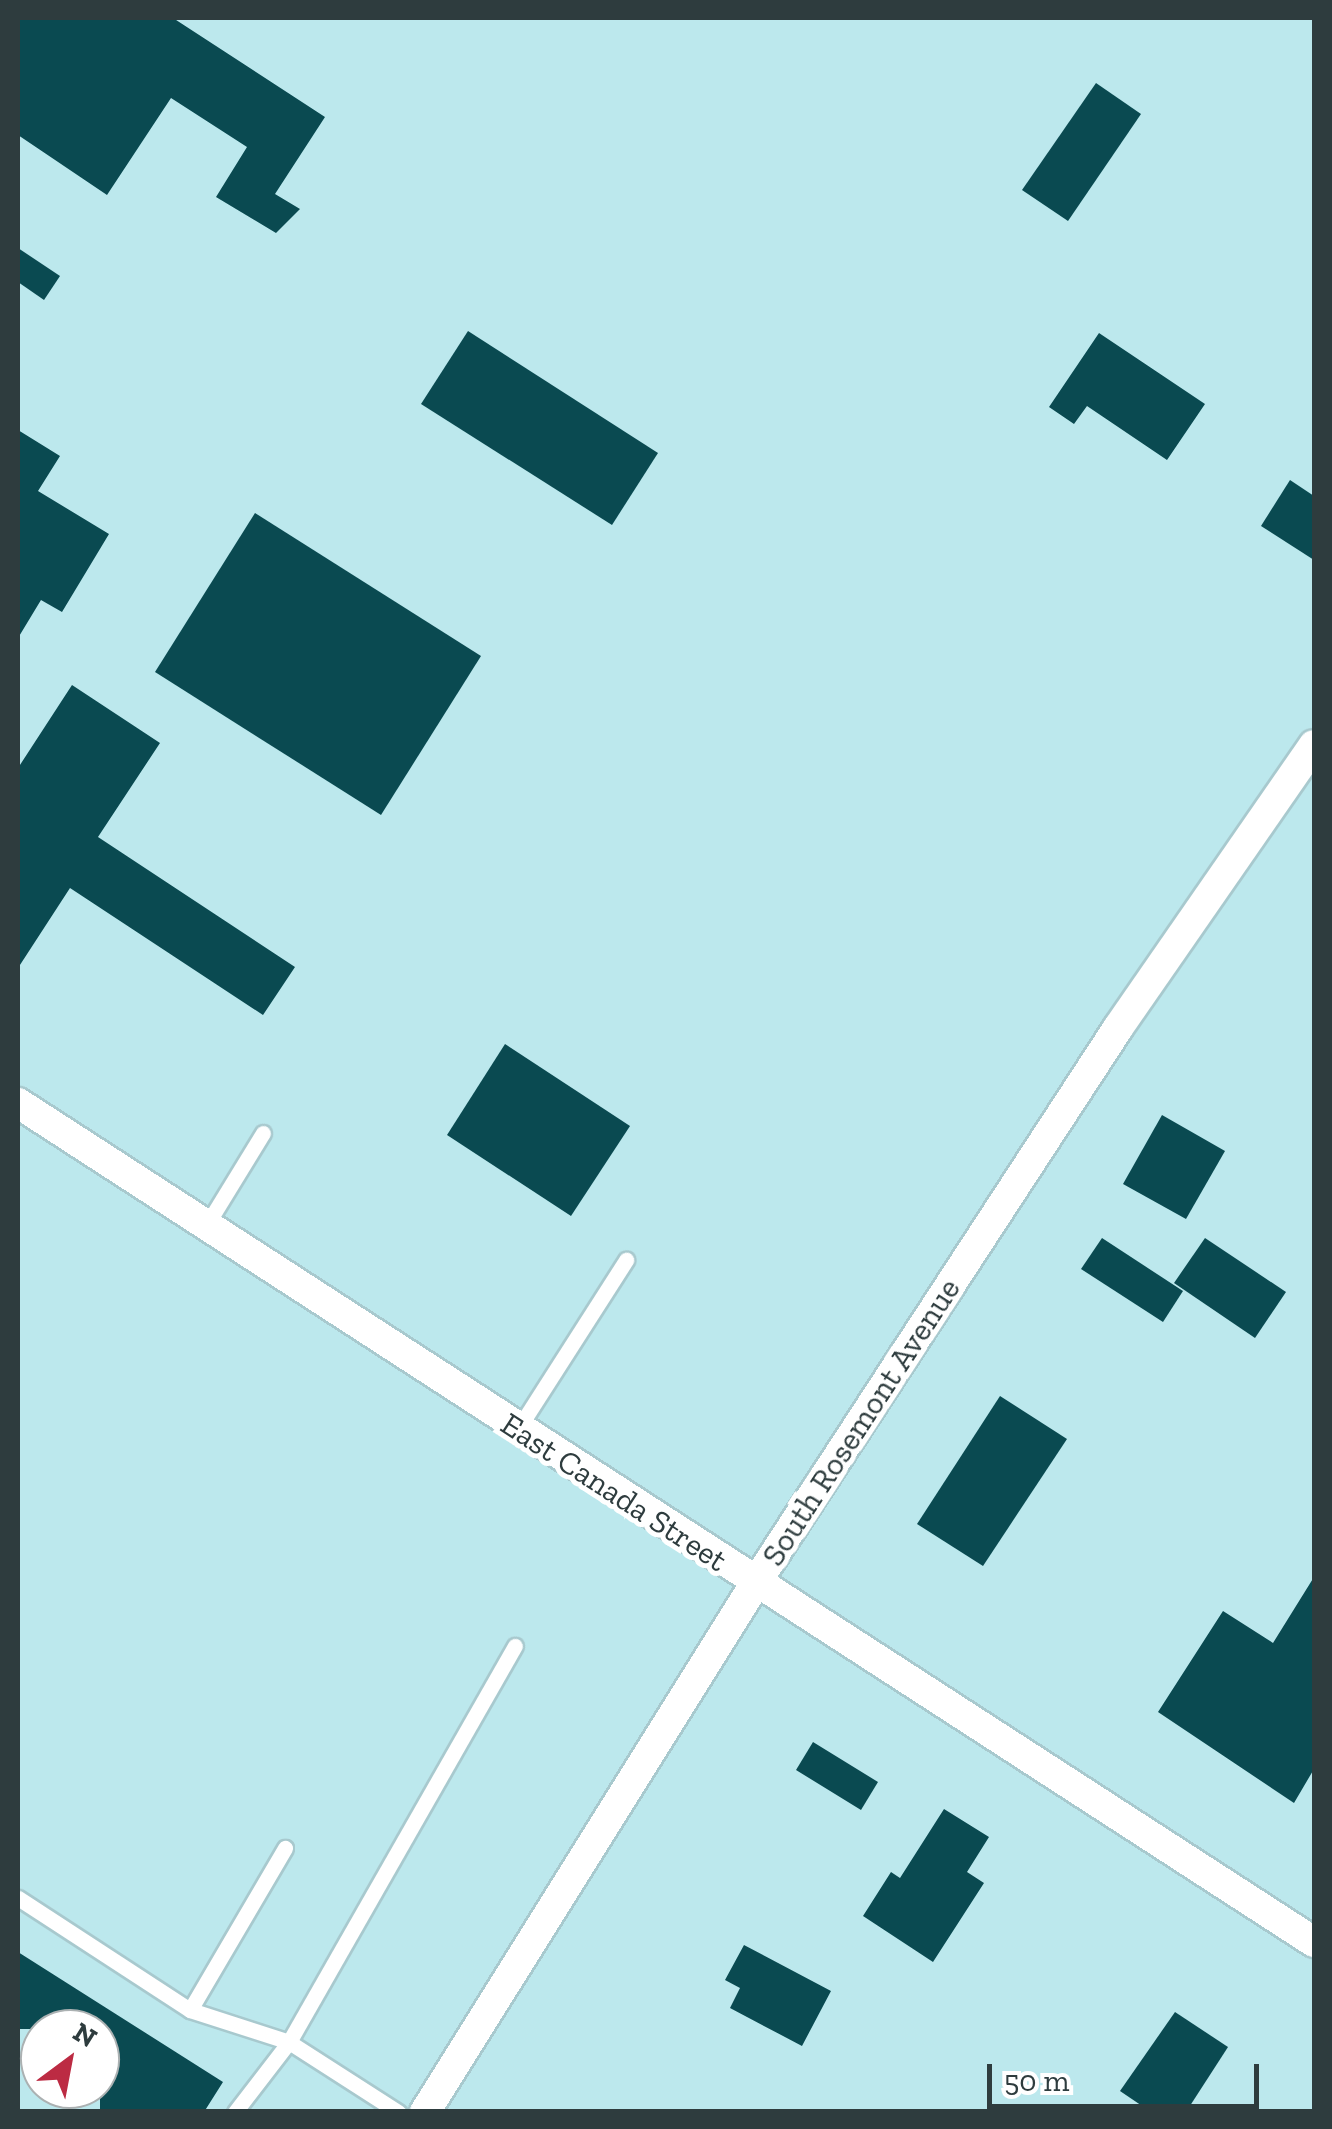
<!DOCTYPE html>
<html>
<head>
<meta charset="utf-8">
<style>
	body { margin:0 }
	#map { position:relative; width:1332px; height:2129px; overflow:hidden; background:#d1f3f8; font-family:"Zilla Slab",serif }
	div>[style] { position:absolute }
	.built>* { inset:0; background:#bce8ed }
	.building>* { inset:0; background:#0a4a51 }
	.roads { filter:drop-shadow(2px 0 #a8c9ce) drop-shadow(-2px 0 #a8c9ce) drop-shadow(0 2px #a8c9ce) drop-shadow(0 -2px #a8c9ce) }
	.lane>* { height:15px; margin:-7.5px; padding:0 7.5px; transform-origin:7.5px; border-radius:7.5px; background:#fff }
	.street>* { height:30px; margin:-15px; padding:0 15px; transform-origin:15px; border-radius:15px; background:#fff }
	span { translate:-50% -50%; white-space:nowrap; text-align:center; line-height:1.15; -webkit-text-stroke:10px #fff; paint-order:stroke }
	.street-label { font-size:32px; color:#2e3c3e }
	.frame { position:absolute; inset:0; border:20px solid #2e3c3e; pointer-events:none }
	.north { position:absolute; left:20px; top:2009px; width:100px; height:100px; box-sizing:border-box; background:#fff; border:2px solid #abb1b2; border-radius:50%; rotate:32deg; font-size:28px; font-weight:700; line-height:40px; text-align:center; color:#2e3c3e }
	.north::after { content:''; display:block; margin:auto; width:35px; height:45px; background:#bc2b43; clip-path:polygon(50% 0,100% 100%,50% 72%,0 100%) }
	.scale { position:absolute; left:987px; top:2064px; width:272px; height:45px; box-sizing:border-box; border:5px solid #2e3c3e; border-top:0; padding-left:12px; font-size:30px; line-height:35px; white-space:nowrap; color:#2e3c3e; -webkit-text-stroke:8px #fff; paint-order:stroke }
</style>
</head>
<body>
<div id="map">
	<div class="built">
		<div style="clip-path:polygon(evenodd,18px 18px,1314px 18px,1314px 2111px,18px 2111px,18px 18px,40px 2029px,100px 2029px,100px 2089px,40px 2089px,40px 2029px)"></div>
	</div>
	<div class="building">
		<div style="clip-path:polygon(18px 18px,173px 18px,325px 117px,275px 194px,300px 209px,276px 233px,216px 197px,247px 147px,171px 98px,107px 195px,18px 135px)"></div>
		<div style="clip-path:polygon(1096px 83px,1141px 114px,1068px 221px,1022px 190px)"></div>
		<div style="clip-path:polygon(18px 248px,60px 276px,44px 300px,18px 282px)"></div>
		<div style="clip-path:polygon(468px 331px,658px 453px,612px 525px,421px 404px)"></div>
		<div style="clip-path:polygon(1099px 333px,1205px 404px,1167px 460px,1087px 406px,1074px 424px,1049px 407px)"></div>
		<div style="clip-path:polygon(18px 430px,60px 456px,38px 491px,109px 534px,62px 612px,41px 600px,18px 638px)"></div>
		<div style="clip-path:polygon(1290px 480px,1314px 496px,1314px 560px,1261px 526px)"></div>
		<div style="clip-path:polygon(255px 513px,481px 656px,381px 815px,155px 672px)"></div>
		<div style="clip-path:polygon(72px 685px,160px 743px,98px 837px,295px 967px,263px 1015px,70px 888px,18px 968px,18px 768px)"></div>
		<div style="clip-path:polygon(505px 1044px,630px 1126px,571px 1216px,447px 1135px)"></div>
		<div style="clip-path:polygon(1162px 1115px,1225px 1151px,1186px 1219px,1123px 1184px)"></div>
		<div style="clip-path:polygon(1102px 1238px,1183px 1291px,1163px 1322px,1081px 1269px)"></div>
		<div style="clip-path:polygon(1205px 1238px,1286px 1292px,1255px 1338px,1174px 1283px)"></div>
		<div style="clip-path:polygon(1000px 1396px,1067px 1439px,983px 1566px,917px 1524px)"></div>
		<div style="clip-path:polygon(1314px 1577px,1314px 1769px,1294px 1803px,1158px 1712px,1223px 1611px,1273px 1643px)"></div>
		<div style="clip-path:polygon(813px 1742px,878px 1782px,861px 1810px,796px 1770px)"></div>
		<div style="clip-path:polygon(944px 1809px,989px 1837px,967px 1872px,984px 1883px,933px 1962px,863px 1916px,891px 1872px,900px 1878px)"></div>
		<div style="clip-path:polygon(744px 1945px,831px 1991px,802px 2046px,730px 2008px,740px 1988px,725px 1980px)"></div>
		<div style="clip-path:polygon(18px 1952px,223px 2082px,204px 2112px,100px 2112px,100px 2029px,18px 2029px)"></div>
		<div style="clip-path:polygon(1175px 2012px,1228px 2047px,1186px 2112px,1151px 2112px,1120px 2091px)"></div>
	</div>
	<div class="roads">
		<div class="lane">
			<div style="left:206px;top:1226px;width:109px;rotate:-58.5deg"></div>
			<div style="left:518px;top:1429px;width:201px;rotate:-57.4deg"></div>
			<div style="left:18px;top:1898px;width:205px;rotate:33.1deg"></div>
			<div style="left:190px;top:2010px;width:104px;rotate:17.9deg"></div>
			<div style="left:289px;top:2042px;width:130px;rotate:32.7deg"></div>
			<div style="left:190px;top:2010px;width:188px;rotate:-59.6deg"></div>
			<div style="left:235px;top:2112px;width:88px;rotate:-52.4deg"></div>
			<div style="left:289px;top:2042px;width:456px;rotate:-60.3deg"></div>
		</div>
		<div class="street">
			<div style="left:18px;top:1103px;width:1544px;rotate:32.92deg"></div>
			<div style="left:425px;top:2112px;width:623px;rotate:-57.99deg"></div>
			<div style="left:755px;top:1584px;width:664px;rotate:-56.86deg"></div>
			<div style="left:1118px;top:1028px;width:344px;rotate:-55.3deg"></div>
		</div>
	</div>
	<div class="street-label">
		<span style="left:861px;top:1422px;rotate:-57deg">South Rosemont Avenue</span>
		<span style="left:614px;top:1492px;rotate:33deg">East Canada Street</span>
	</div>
	<div class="frame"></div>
	<div class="north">N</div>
	<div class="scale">50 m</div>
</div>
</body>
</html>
